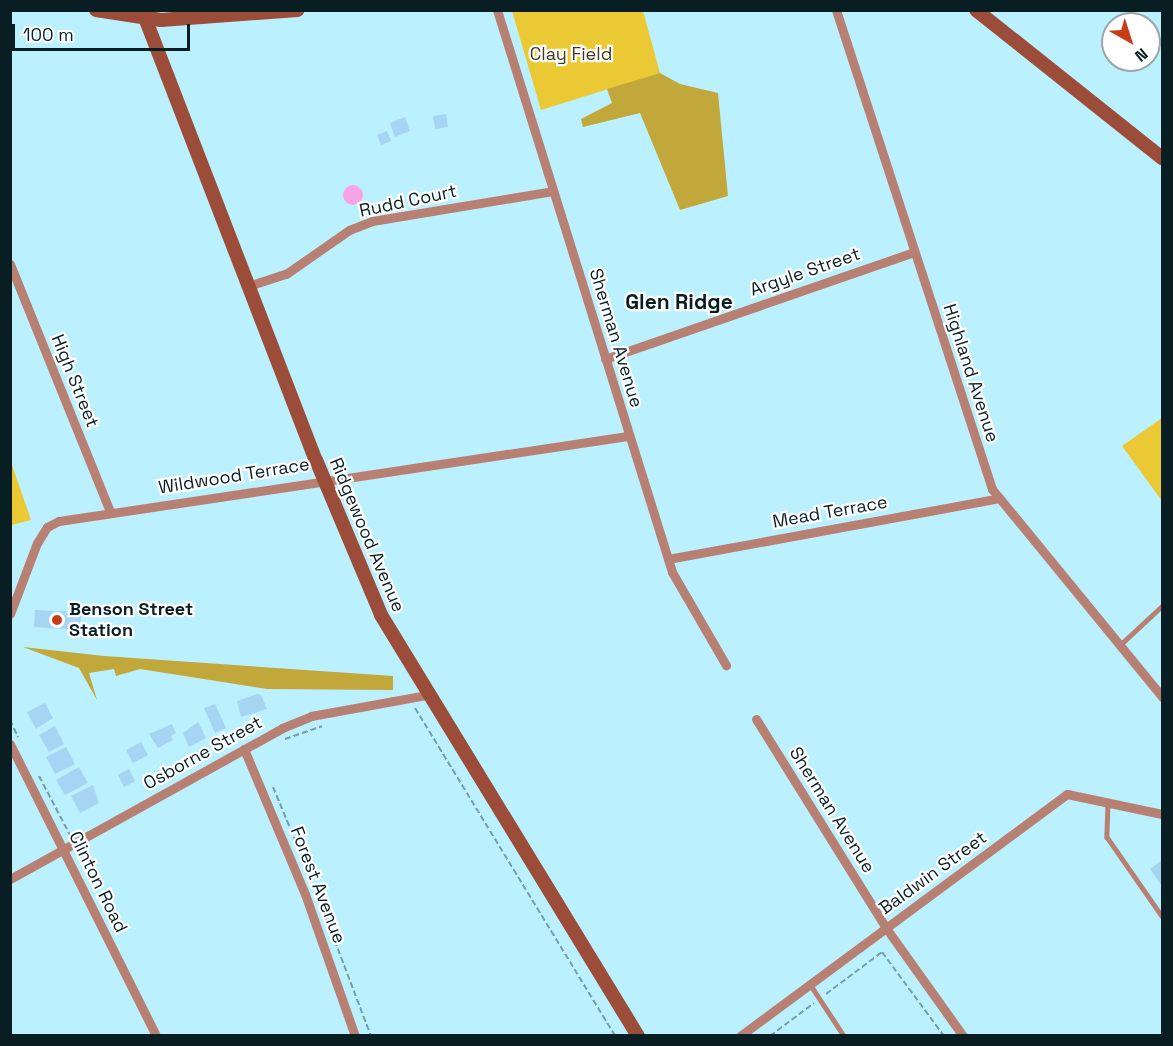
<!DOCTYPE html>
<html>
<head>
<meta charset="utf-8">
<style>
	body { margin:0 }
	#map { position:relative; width:1173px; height:1046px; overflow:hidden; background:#bbf0fe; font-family:"Space Grotesk",sans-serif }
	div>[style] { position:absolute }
	.green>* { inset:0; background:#ebc934 }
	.forest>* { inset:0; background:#c2a73a }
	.water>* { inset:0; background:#f9a4e6 }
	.round { border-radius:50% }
	.building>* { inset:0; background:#a5d5f2 }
	.path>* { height:2px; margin-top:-1px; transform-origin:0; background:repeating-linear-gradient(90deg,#759ea8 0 6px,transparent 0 9px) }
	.lane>* { height:4.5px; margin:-2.25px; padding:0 2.25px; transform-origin:2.25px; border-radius:2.25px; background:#b88072 }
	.street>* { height:9px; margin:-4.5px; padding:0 4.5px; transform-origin:4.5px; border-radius:4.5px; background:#b88072 }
	.secondary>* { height:14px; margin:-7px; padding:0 7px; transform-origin:7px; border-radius:7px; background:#9c4d3a }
	.dots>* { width:16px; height:16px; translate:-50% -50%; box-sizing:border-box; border:3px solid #fff; border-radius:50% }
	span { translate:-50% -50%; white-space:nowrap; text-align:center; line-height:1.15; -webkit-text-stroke:4.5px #fff; paint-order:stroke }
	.park-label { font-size:18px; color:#413b24 }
	.street-label { font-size:18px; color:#091e23 }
	.poi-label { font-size:18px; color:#091e23; font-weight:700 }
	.left { translate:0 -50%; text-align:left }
	.quarter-label { font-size:21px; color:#091e23; font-weight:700 }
	.frame { position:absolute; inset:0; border:12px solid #091e23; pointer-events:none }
	.north { position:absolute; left:1101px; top:12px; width:60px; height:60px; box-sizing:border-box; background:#fff; border:2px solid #9da5a7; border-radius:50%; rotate:141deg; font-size:16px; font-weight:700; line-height:24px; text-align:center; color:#091e23 }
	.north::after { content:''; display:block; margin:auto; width:21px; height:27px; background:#c73d18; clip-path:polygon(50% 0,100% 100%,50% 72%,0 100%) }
	.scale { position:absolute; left:12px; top:24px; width:178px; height:27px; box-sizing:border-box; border:3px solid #091e23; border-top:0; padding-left:8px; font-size:18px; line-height:21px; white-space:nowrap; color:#091e23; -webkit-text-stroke:4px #fff; paint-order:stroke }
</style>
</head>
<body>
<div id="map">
	<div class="green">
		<div style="clip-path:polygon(512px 11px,643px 11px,660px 73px,541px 110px)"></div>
		<div style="clip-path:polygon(1162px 418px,1162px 501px,1122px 446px)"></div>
		<div style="clip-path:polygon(10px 459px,31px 520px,11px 525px,10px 525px)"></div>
	</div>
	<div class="forest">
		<div style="clip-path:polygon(660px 73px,680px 84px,718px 93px,728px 196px,680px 210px,640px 113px,583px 127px,581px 119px,612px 103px,607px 89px)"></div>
		<div style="clip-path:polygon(23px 647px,104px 656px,393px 676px,393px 690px,267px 689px,140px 669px,116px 676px,114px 669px,89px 673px,97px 700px,79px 668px)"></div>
	</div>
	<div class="water">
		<div class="round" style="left:343px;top:185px;width:20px;height:20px"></div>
	</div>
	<div class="building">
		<div style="clip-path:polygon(446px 114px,448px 127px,435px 129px,433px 116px)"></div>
		<div style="clip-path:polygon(405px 117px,410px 131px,395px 137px,390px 123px)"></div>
		<div style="clip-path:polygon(387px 131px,391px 141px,381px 145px,377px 135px)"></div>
		<div style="clip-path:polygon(35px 610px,81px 612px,80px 630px,34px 627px)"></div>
		<div style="clip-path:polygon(257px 694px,261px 695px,267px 709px,241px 717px,237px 701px)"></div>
		<div style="clip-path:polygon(45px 703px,53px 718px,36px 729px,27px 712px)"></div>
		<div style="clip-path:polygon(215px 704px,226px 728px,215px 733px,204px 708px)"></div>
		<div style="clip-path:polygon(198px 722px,206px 738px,189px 747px,183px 733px)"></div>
		<div style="clip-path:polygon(172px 724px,176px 733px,171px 736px,173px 740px,158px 748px,149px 734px)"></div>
		<div style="clip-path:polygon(55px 726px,64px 744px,49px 752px,39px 735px)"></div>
		<div style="clip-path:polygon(141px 742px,148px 755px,133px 763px,126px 750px)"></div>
		<div style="clip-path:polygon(66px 747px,75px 764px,55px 774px,46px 757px)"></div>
		<div style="clip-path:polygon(79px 767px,88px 783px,65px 795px,56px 780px)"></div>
		<div style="clip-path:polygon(129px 769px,135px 781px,124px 787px,118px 775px)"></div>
		<div style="clip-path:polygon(93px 785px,99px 803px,80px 813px,71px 796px)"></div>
		<div style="clip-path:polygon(1162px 860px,1162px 886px,1150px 869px)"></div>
	</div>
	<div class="path">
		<div style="left:415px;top:708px;width:384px;rotate:58.6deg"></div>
		<div style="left:10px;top:720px;width:19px;rotate:65deg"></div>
		<div style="left:285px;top:739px;width:39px;rotate:-19deg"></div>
		<div style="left:39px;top:776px;width:67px;rotate:62.3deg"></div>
		<div style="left:273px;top:787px;width:96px;rotate:67.4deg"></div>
		<div style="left:325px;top:915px;width:129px;rotate:69.2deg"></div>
		<div style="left:826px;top:994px;width:70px;rotate:-36.9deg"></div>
		<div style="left:882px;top:952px;width:104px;rotate:53.6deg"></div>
		<div style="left:770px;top:1036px;width:55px;rotate:-36.9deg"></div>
	</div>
	<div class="lane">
		<div style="left:1120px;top:645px;width:57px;rotate:-42.9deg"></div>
		<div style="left:1108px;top:803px;width:34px;rotate:92deg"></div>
		<div style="left:1107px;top:837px;width:96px;rotate:55.2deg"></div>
		<div style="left:810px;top:984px;width:62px;rotate:56.8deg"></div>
	</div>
	<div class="street">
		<div style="left:497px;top:10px;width:589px;rotate:72.7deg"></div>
		<div style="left:672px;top:572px;width:108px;rotate:59.9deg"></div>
		<div style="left:836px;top:10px;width:504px;rotate:71.96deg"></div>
		<div style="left:992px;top:489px;width:269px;rotate:50.7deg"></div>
		<div style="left:10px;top:264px;width:266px;rotate:68deg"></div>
		<div style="left:248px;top:286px;width:40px;rotate:-18deg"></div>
		<div style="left:286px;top:274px;width:77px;rotate:-34.9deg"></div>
		<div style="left:349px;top:230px;width:25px;rotate:-21deg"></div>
		<div style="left:372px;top:221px;width:183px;rotate:-9.4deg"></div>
		<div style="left:605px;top:359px;width:327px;rotate:-19.1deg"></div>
		<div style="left:668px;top:559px;width:337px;rotate:-10.4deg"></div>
		<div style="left:10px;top:614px;width:76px;rotate:-69.2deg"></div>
		<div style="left:37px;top:543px;width:19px;rotate:-58deg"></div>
		<div style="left:47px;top:527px;width:13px;rotate:-27deg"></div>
		<div style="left:59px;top:521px;width:575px;rotate:-8.5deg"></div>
		<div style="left:756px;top:719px;width:246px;rotate:58.1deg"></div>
		<div style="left:886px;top:928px;width:133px;rotate:54.5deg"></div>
		<div style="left:10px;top:744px;width:326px;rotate:63.4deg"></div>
		<div style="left:244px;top:749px;width:157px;rotate:67.2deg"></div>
		<div style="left:305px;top:894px;width:151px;rotate:70.6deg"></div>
		<div style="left:10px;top:879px;width:311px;rotate:-29deg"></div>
		<div style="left:282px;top:728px;width:31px;rotate:-22deg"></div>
		<div style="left:311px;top:716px;width:118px;rotate:-10.3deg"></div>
		<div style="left:740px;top:1036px;width:407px;rotate:-36.5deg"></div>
		<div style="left:1067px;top:794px;width:97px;rotate:11.9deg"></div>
	</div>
	<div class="secondary">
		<div style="left:96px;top:10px;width:66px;rotate:8.7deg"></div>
		<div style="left:161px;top:20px;width:137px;rotate:-4.2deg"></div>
		<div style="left:142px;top:10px;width:482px;rotate:68.9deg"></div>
		<div style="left:316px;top:460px;width:168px;rotate:67.2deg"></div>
		<div style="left:381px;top:615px;width:493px;rotate:58.6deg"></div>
		<div style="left:976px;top:10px;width:238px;rotate:38.5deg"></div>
	</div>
	<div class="dots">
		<div style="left:57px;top:620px;background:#c73d18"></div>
	</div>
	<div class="park-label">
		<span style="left:571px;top:54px">Clay Field</span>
	</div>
	<div class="street-label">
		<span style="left:408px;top:201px;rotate:-12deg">Rudd Court</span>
		<span style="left:805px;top:272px;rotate:-19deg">Argyle Street</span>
		<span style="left:616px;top:338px;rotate:73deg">Sherman Avenue</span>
		<span style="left:971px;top:373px;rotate:72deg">Highland Avenue</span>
		<span style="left:75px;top:381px;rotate:68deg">High Street</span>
		<span style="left:234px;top:476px;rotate:-9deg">Wildwood Terrace</span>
		<span style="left:830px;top:512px;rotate:-10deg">Mead Terrace</span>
		<span style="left:367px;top:535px;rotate:67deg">Ridgewood Avenue</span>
		<span style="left:203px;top:753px;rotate:-29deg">Osborne Street</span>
		<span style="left:832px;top:810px;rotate:58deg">Sherman Avenue</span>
		<span style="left:933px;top:873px;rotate:-36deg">Baldwin Street</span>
		<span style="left:98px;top:882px;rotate:64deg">Clinton Road</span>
		<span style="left:318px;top:885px;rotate:69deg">Forest Avenue</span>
	</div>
	<div class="poi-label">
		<span class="left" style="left:69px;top:620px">Benson Street<br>Station</span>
	</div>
	<div class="quarter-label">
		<span style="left:679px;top:302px">Glen Ridge</span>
	</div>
	<div class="frame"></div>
	<div class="north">N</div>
	<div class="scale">100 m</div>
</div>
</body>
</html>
